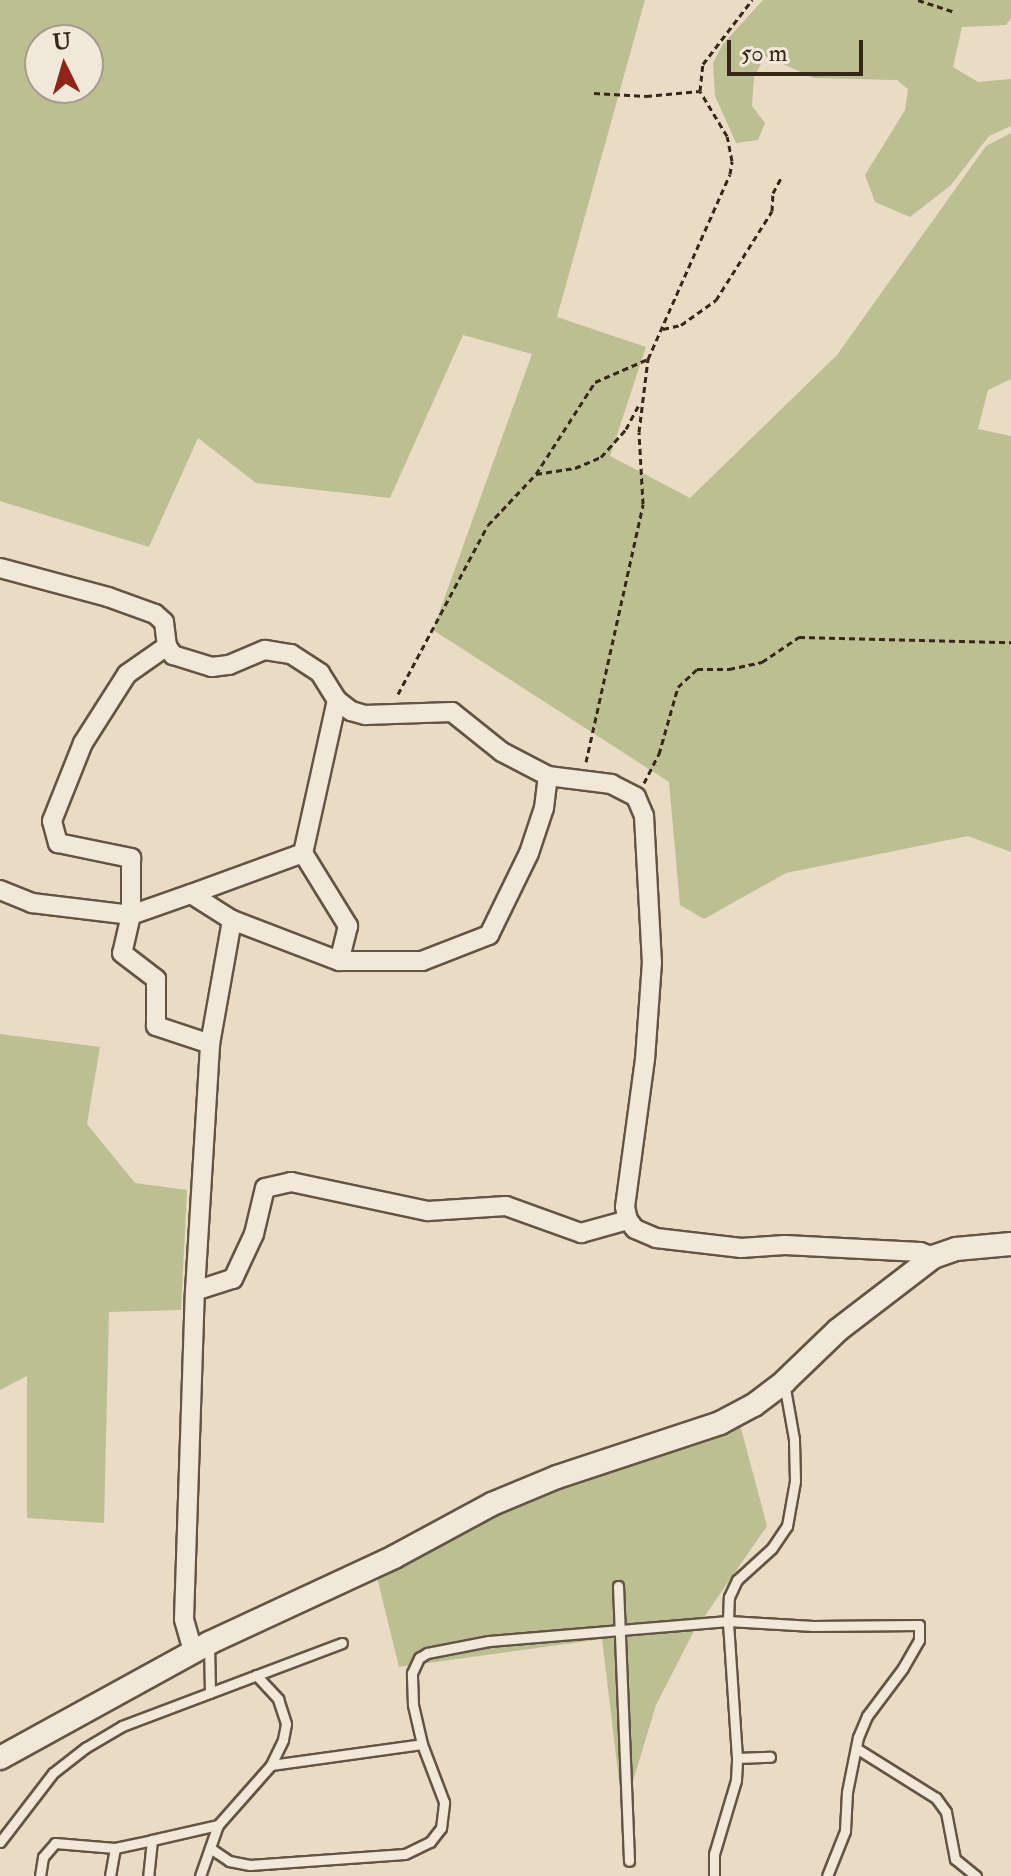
<!DOCTYPE html>
<html>
<head>
<meta charset="utf-8">
<style>
	body { margin:0 }
	#map { position:relative; width:1011px; height:1876px; overflow:hidden; background:#eadbc4; font-family:"IM FELL Double Pica",serif }
	div>[style] { position:absolute }
	.green>* { inset:0; background:#bbbf91 }
	.path>* { height:3px; margin-top:-1.5px; transform-origin:0; background:repeating-linear-gradient(90deg,#37271a 0 6px,transparent 0 10px) }
	.roads { filter:drop-shadow(2px 0 #645444) drop-shadow(-2px 0 #645444) drop-shadow(0 2px #645444) drop-shadow(0 -2px #645444) }
	.service>* { height:9px; margin:-4.5px; padding:0 4.5px; transform-origin:4.5px; border-radius:4.5px; background:#f1e8d9 }
	.minor>* { height:18px; margin:-9px; padding:0 9px; transform-origin:9px; border-radius:9px; background:#f1e8d9 }
	.tertiary>* { height:22px; margin:-11px; padding:0 11px; transform-origin:11px; border-radius:11px; background:#f1e8d9 }
	span { translate:-50% -50%; white-space:nowrap; text-align:center; line-height:1.15; -webkit-text-stroke:7px #f1e8d9; paint-order:stroke }
	.north { position:absolute; left:24px; top:24px; width:80px; height:80px; box-sizing:border-box; background:#f1e8d9; border:2px solid #a79b8d; border-radius:50%; rotate:355deg; font-size:22px; font-weight:700; line-height:32px; text-align:center; color:#37271a }
	.north::after { content:''; display:block; margin:auto; width:28px; height:36px; background:#8f2418; clip-path:polygon(50% 0,100% 100%,50% 72%,0 100%) }
	.scale { position:absolute; left:727px; top:40px; width:136px; height:36px; box-sizing:border-box; border:4px solid #37271a; border-top:0; padding-left:10px; font-size:24px; line-height:28px; white-space:nowrap; color:#37271a; -webkit-text-stroke:6px #f1e8d9; paint-order:stroke }
</style>
</head>
<body>
<div id="map">
	<div class="green">
		<div style="clip-path:polygon(evenodd,0 0,645px 0,557px 317px,646px 347px,610px 456px,690px 498px,837px 355px,986px 146px,1011px 133px,1011px 379px,988px 390px,978px 429px,1011px 436px,1011px 852px,968px 836px,786px 873px,704px 919px,680px 905px,669px 782px,433px 630px,532px 354px,463px 335px,390px 498px,256px 483px,198px 438px,149px 547px,0 501px,0 0,40px 40px,88px 40px,88px 88px,40px 88px,40px 40px)"></div>
		<div style="clip-path:polygon(763px 0,1011px 0,1011px 18px,1006px 25px,962px 27px,953px 67px,978px 82px,1011px 79px,1011px 126px,989px 136px,951px 185px,910px 217px,875px 202px,865px 175px,905px 110px,908px 89px,897px 80px,814px 78px,765px 56px,754px 77px,752px 106px,765px 123px,758px 140px,736px 143px,715px 96px,713px 63px,723px 44px)"></div>
		<div style="clip-path:polygon(0 1034px,100px 1047px,87px 1124px,135px 1183px,187px 1190px,181px 1310px,109px 1312px,104px 1523px,27px 1518px,27px 1376px,0 1390px)"></div>
		<div style="clip-path:polygon(738px 1417px,767px 1526px,693px 1633px,656px 1705px,623px 1814px,602px 1639px,399px 1667px,375px 1569px,550px 1475px)"></div>
	</div>
	<div class="path">
		<div style="left:918px;top:0;width:38px;rotate:18deg"></div>
		<div style="left:594px;top:93px;width:52px;rotate:3.3deg"></div>
		<div style="left:646px;top:96px;width:54px;rotate:-5.3deg"></div>
		<div style="left:663px;top:329px;width:18px;rotate:-13deg"></div>
		<div style="left:681px;top:325px;width:43px;rotate:-35.5deg"></div>
		<div style="left:716px;top:300px;width:105px;rotate:-57.8deg"></div>
		<div style="left:772px;top:211px;width:18px;rotate:-87deg"></div>
		<div style="left:773px;top:193px;width:19px;rotate:-62deg"></div>
		<div style="left:536px;top:474px;width:39px;rotate:-9deg"></div>
		<div style="left:575px;top:468px;width:28px;rotate:-23deg"></div>
		<div style="left:601px;top:457px;width:38px;rotate:-48deg"></div>
		<div style="left:626px;top:429px;width:27px;rotate:-62deg"></div>
		<div style="left:398px;top:694px;width:191px;rotate:-62deg"></div>
		<div style="left:488px;top:525px;width:70px;rotate:-46.7deg"></div>
		<div style="left:536px;top:474px;width:109px;rotate:-57.3deg"></div>
		<div style="left:595px;top:382px;width:58px;rotate:-23.5deg"></div>
		<div style="left:586px;top:762px;width:264px;rotate:-77.5deg"></div>
		<div style="left:643px;top:504px;width:72px;rotate:-93.2deg"></div>
		<div style="left:639px;top:432px;width:74px;rotate:-83deg"></div>
		<div style="left:648px;top:359px;width:202px;rotate:-66.1deg"></div>
		<div style="left:730px;top:174px;width:13px;rotate:-81deg"></div>
		<div style="left:732px;top:161px;width:25px;rotate:-101deg"></div>
		<div style="left:727px;top:136px;width:52px;rotate:-121deg"></div>
		<div style="left:700px;top:91px;width:27px;rotate:-84deg"></div>
		<div style="left:703px;top:64px;width:81px;rotate:-52.6deg"></div>
		<div style="left:644px;top:783px;width:33px;rotate:-63deg"></div>
		<div style="left:659px;top:754px;width:70px;rotate:-74.2deg"></div>
		<div style="left:678px;top:687px;width:26px;rotate:-43deg"></div>
		<div style="left:697px;top:669px;width:32px"></div>
		<div style="left:729px;top:669px;width:34px;rotate:-12deg"></div>
		<div style="left:762px;top:662px;width:45px;rotate:-34deg"></div>
		<div style="left:799px;top:637px;width:212px;rotate:1.4deg"></div>
	</div>
	<div class="roads">
		<div class="service">
			<div style="left:618px;top:1586px;width:275px;rotate:87.7deg"></div>
			<div style="left:209px;top:1644px;width:49px;rotate:88.8deg"></div>
			<div style="left:256px;top:1675px;width:33px;rotate:47deg"></div>
			<div style="left:278px;top:1699px;width:26px;rotate:72deg"></div>
			<div style="left:286px;top:1724px;width:16px;rotate:101deg"></div>
			<div style="left:283px;top:1740px;width:28px;rotate:116deg"></div>
			<div style="left:856px;top:1748px;width:94px;rotate:32deg"></div>
			<div style="left:936px;top:1798px;width:17px;rotate:54deg"></div>
			<div style="left:946px;top:1812px;width:48px;rotate:79.2deg"></div>
			<div style="left:955px;top:1859px;width:27px;rotate:39deg"></div>
			<div style="left:737px;top:1758px;width:33px;rotate:-2deg"></div>
			<div style="left:152px;top:1840px;width:68px;rotate:-12.8deg"></div>
			<div style="left:0;top:1842px;width:87px;rotate:-52.5deg"></div>
			<div style="left:53px;top:1773px;width:41px;rotate:-38deg"></div>
			<div style="left:85px;top:1748px;width:43px;rotate:-30.7deg"></div>
			<div style="left:122px;top:1726px;width:235px;rotate:-20.7deg"></div>
			<div style="left:210px;top:1848px;width:23px;rotate:34deg"></div>
			<div style="left:229px;top:1861px;width:21px;rotate:11deg"></div>
			<div style="left:250px;top:1865px;width:155px;rotate:-4.1deg"></div>
			<div style="left:405px;top:1854px;width:28px;rotate:-26deg"></div>
			<div style="left:430px;top:1842px;width:18px;rotate:-52deg"></div>
			<div style="left:441px;top:1828px;width:26px;rotate:-83deg"></div>
			<div style="left:444px;top:1802px;width:62px;rotate:-110.8deg"></div>
			<div style="left:40px;top:1876px;width:19px;rotate:-81deg"></div>
			<div style="left:43px;top:1857px;width:18px;rotate:-49deg"></div>
			<div style="left:55px;top:1843px;width:60px;rotate:4.8deg"></div>
			<div style="left:115px;top:1848px;width:38px;rotate:-12deg"></div>
			<div style="left:152px;top:1840px;width:36px;rotate:96deg"></div>
			<div style="left:110px;top:1876px;width:28px;rotate:-80deg"></div>
			<div style="left:200px;top:1876px;width:54px;rotate:-70.6deg"></div>
			<div style="left:218px;top:1825px;width:80px;rotate:-48.5deg"></div>
			<div style="left:271px;top:1765px;width:152px;rotate:-7.9deg"></div>
			<div style="left:422px;top:1744px;width:40px;rotate:-103deg"></div>
			<div style="left:413px;top:1705px;width:32px;rotate:-92deg"></div>
			<div style="left:412px;top:1673px;width:17px;rotate:-65deg"></div>
			<div style="left:419px;top:1658px;width:9px;rotate:-32deg"></div>
			<div style="left:427px;top:1653px;width:63px;rotate:-11deg"></div>
			<div style="left:489px;top:1641px;width:240px;rotate:-4.8deg"></div>
			<div style="left:728px;top:1621px;width:24px;rotate:-88deg"></div>
			<div style="left:729px;top:1597px;width:19px;rotate:-65deg"></div>
			<div style="left:737px;top:1580px;width:47px;rotate:-42.4deg"></div>
			<div style="left:772px;top:1548px;width:27px;rotate:-56deg"></div>
			<div style="left:787px;top:1526px;width:46px;rotate:-79.9deg"></div>
			<div style="left:795px;top:1481px;width:42px;rotate:-91.4deg"></div>
			<div style="left:794px;top:1439px;width:57px;rotate:-100.1deg"></div>
			<div style="left:714px;top:1876px;width:22px;rotate:-90deg"></div>
			<div style="left:714px;top:1854px;width:77px;rotate:-73.4deg"></div>
			<div style="left:736px;top:1780px;width:22px;rotate:-87deg"></div>
			<div style="left:737px;top:1758px;width:137px;rotate:-93.8deg"></div>
			<div style="left:728px;top:1621px;width:85px;rotate:3.4deg"></div>
			<div style="left:813px;top:1626px;width:106px;rotate:-0.5deg"></div>
			<div style="left:919px;top:1625px;width:15px;rotate:90deg"></div>
			<div style="left:919px;top:1640px;width:32px;rotate:120deg"></div>
			<div style="left:903px;top:1668px;width:60px;rotate:126.9deg"></div>
			<div style="left:867px;top:1716px;width:23px;rotate:113deg"></div>
			<div style="left:858px;top:1737px;width:56px;rotate:101.3deg"></div>
			<div style="left:847px;top:1792px;width:39px;rotate:93deg"></div>
			<div style="left:845px;top:1831px;width:48px;rotate:111.8deg"></div>
		</div>
		<div class="minor">
			<div style="left:0;top:568px;width:112px;rotate:15deg"></div>
			<div style="left:108px;top:597px;width:50px;rotate:19.9deg"></div>
			<div style="left:155px;top:614px;width:12px;rotate:42deg"></div>
			<div style="left:164px;top:622px;width:24px;rotate:83deg"></div>
			<div style="left:167px;top:646px;width:11px;rotate:56deg"></div>
			<div style="left:173px;top:655px;width:41px;rotate:17.1deg"></div>
			<div style="left:212px;top:667px;width:17px;rotate:-7deg"></div>
			<div style="left:229px;top:665px;width:39px;rotate:-23deg"></div>
			<div style="left:265px;top:650px;width:26px;rotate:9deg"></div>
			<div style="left:291px;top:654px;width:35px;rotate:33deg"></div>
			<div style="left:320px;top:673px;width:32px;rotate:58deg"></div>
			<div style="left:337px;top:700px;width:18px;rotate:38deg"></div>
			<div style="left:351px;top:711px;width:15px;rotate:16deg"></div>
			<div style="left:365px;top:715px;width:87px;rotate:-2deg"></div>
			<div style="left:452px;top:712px;width:64px;rotate:38.7deg"></div>
			<div style="left:502px;top:752px;width:52px;rotate:27.6deg"></div>
			<div style="left:548px;top:776px;width:64px;rotate:7.2deg"></div>
			<div style="left:611px;top:784px;width:28px;rotate:27deg"></div>
			<div style="left:636px;top:797px;width:21px;rotate:67deg"></div>
			<div style="left:644px;top:816px;width:146px;rotate:86.9deg"></div>
			<div style="left:652px;top:962px;width:97px;rotate:94.1deg"></div>
			<div style="left:645px;top:1059px;width:149px;rotate:97.7deg"></div>
			<div style="left:625px;top:1207px;width:13px;rotate:77deg"></div>
			<div style="left:628px;top:1220px;width:11px;rotate:52deg"></div>
			<div style="left:635px;top:1229px;width:23px;rotate:23deg"></div>
			<div style="left:656px;top:1238px;width:86px;rotate:6.7deg"></div>
			<div style="left:741px;top:1248px;width:44px;rotate:-3.9deg"></div>
			<div style="left:785px;top:1245px;width:135px;rotate:3deg"></div>
			<div style="left:920px;top:1252px;width:14px;rotate:21deg"></div>
			<div style="left:167px;top:646px;width:49px;rotate:145deg"></div>
			<div style="left:127px;top:674px;width:82px;rotate:122.5deg"></div>
			<div style="left:83px;top:743px;width:84px;rotate:111.7deg"></div>
			<div style="left:52px;top:821px;width:23px;rotate:75deg"></div>
			<div style="left:58px;top:843px;width:75px;rotate:11.6deg"></div>
			<div style="left:131px;top:858px;width:57px;rotate:90deg"></div>
			<div style="left:131px;top:915px;width:39px;rotate:103deg"></div>
			<div style="left:122px;top:953px;width:43px;rotate:37.4deg"></div>
			<div style="left:156px;top:979px;width:47px;rotate:90deg"></div>
			<div style="left:156px;top:1026px;width:57px;rotate:18.4deg"></div>
			<div style="left:337px;top:700px;width:157px;rotate:102.5deg"></div>
			<div style="left:303px;top:853px;width:86px;rotate:58.3deg"></div>
			<div style="left:348px;top:926px;width:36px;rotate:104deg"></div>
			<div style="left:0;top:890px;width:35px;rotate:22deg"></div>
			<div style="left:32px;top:903px;width:100px;rotate:6.9deg"></div>
			<div style="left:131px;top:915px;width:64px;rotate:-19.3deg"></div>
			<div style="left:191px;top:894px;width:49px;rotate:32.4deg"></div>
			<div style="left:191px;top:894px;width:119px;rotate:-20.1deg"></div>
			<div style="left:195px;top:1291px;width:40px;rotate:-18deg"></div>
			<div style="left:233px;top:1279px;width:50px;rotate:-65deg"></div>
			<div style="left:254px;top:1234px;width:47px;rotate:-76.6deg"></div>
			<div style="left:265px;top:1188px;width:27px;rotate:-13deg"></div>
			<div style="left:291px;top:1182px;width:140px;rotate:12deg"></div>
			<div style="left:428px;top:1211px;width:78px;rotate:-3.7deg"></div>
			<div style="left:506px;top:1206px;width:80px;rotate:19.8deg"></div>
			<div style="left:581px;top:1233px;width:49px;rotate:-15.5deg"></div>
			<div style="left:193px;top:1651px;width:33px;rotate:-106deg"></div>
			<div style="left:184px;top:1619px;width:328px;rotate:-88.1deg"></div>
			<div style="left:195px;top:1291px;width:247px;rotate:-86.5deg"></div>
			<div style="left:210px;top:1044px;width:126px;rotate:-79.9deg"></div>
			<div style="left:232px;top:920px;width:115px;rotate:21deg"></div>
			<div style="left:339px;top:961px;width:83px"></div>
			<div style="left:422px;top:961px;width:72px;rotate:-21.2deg"></div>
			<div style="left:489px;top:935px;width:91px;rotate:-64deg"></div>
			<div style="left:529px;top:853px;width:47px;rotate:-71.6deg"></div>
			<div style="left:544px;top:808px;width:32px;rotate:-83deg"></div>
		</div>
		<div class="tertiary">
			<div style="left:0;top:1758px;width:239px;rotate:-28.8deg"></div>
			<div style="left:209px;top:1643px;width:204px;rotate:-24.9deg"></div>
			<div style="left:394px;top:1557px;width:111px;rotate:-28.4deg"></div>
			<div style="left:492px;top:1504px;width:70px;rotate:-22.6deg"></div>
			<div style="left:557px;top:1477px;width:172px;rotate:-18.3deg"></div>
			<div style="left:720px;top:1423px;width:38px;rotate:-28deg"></div>
			<div style="left:754px;top:1405px;width:38px;rotate:-37deg"></div>
			<div style="left:784px;top:1382px;width:75px;rotate:-43.9deg"></div>
			<div style="left:838px;top:1330px;width:120px;rotate:-37.5deg"></div>
			<div style="left:933px;top:1257px;width:24px;rotate:-19deg"></div>
			<div style="left:956px;top:1249px;width:55px;rotate:-5.2deg"></div>
		</div>
	</div>
	<div class="north">U</div>
	<div class="scale">50 m</div>
</div>
</body>
</html>
